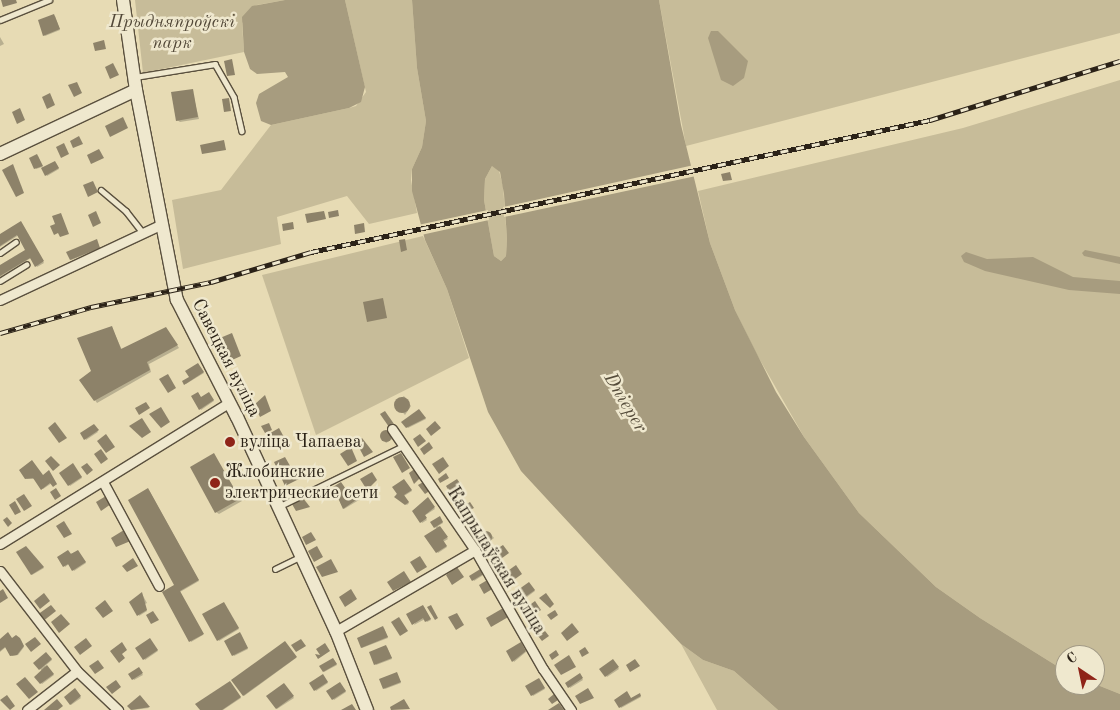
<!DOCTYPE html>
<html>
<head>
<meta charset="utf-8">
<style>
	body { margin:0 }
	#map { position:relative; width:1120px; height:710px; overflow:hidden; background:#e7dbb4; font-family:"Old Standard TT",serif }
	div>[style] { position:absolute }
	.green>* { inset:0; background:#c7bc99 }
	.water>* { inset:0; background:#a79c7f }
	.pier>* { inset:0; background:#e7dbb4 }
	.shadow>* { inset:0; background:#0003 }
	.building>* { inset:0; background:#8d8269 }
	.round { border-radius:50% }
	.roads { filter:drop-shadow(1px 0 #5a503e) drop-shadow(-1px 0 #5a503e) drop-shadow(0 1px #5a503e) drop-shadow(0 -1px #5a503e) }
	.service>* { height:4.5px; margin:-2.25px; padding:0 2.25px; transform-origin:2.25px; border-radius:2.25px; background:#efe8ce }
	.minor>* { height:9px; margin:-4.5px; padding:0 4.5px; transform-origin:4.5px; border-radius:4.5px; background:#efe8ce }
	.secondary>* { height:12px; margin:-6px; padding:0 6px; transform-origin:6px; border-radius:6px; background:#efe8ce }
	.rail>* { height:4.5px; margin-top:-2.25px; transform-origin:0; background:repeating-linear-gradient(90deg,#efe8ce 0 8px,#2b2217 0 16px); box-sizing:border-box; border-block:1px solid #2b2217 }
	.dots>* { width:14px; height:14px; translate:-50% -50%; box-sizing:border-box; border:2px solid #efe8ce; border-radius:50% }
	span { translate:-50% -50%; white-space:nowrap; text-align:center; line-height:1.15; -webkit-text-stroke:5px #efe8ce; paint-order:stroke }
	.park-label { font-size:18px; color:#524838; font-style:italic }
	.street-label { font-size:18px; color:#2b2217 }
	.poi-label { font-size:18px; color:#2b2217 }
	.left { translate:0 -50%; text-align:left }
	.water-label { font-size:19px; color:#564d3b; font-style:italic }
	.north { position:absolute; left:1055px; top:645px; width:50px; height:50px; box-sizing:border-box; background:#efe8ce; border:1px solid #a19985; border-radius:50%; rotate:326deg; font-size:14px; font-weight:700; line-height:20px; text-align:center; color:#2b2217 }
	.north::after { content:''; display:block; margin:auto; width:18px; height:22px; background:#8f2418; clip-path:polygon(50% 0,100% 100%,50% 72%,0 100%) }
</style>
</head>
<body>
<div id="map">
	<div class="green">
		<div style="clip-path:polygon(135px 0,285px 0,257px 5px,242px 23px,244px 52px,143px 73px)"></div>
		<div style="clip-path:polygon(345px 0,412px 0,417px 68px,426px 121px,422px 147px,412px 169px,411px 180px,417px 213px,369px 224px,347px 196px,277px 217px,281px 244px,183px 269px,172px 200px,221px 190px,271px 125px,349px 108px,356px 106px,366px 92px)"></div>
		<div style="clip-path:polygon(659px 0,1120px 0,1120px 33px,686px 146px)"></div>
		<div style="clip-path:polygon(1120px 80px,1120px 694px,1095px 684px,1095px 655px,1065px 655px,1065px 671px,980px 618px,936px 587px,859px 513px,804px 437px,756px 353px,735px 310px,710px 243px,698px 191px,963px 128px)"></div>
		<div style="clip-path:polygon(492px 166px,498px 167px,503px 186px,507px 239px,506px 256px,501px 261px,494px 256px,484px 200px,485px 179px)"></div>
		<div style="clip-path:polygon(423px 236px,447px 289px,469px 358px,316px 435px,262px 275px)"></div>
		<div style="clip-path:polygon(681px 644px,703px 660px,734px 671px,778px 710px,717px 710px)"></div>
	</div>
	<div class="water">
		<div style="clip-path:polygon(285px 0,345px 0,365px 87px,361px 102px,349px 108px,271px 125px,261px 121px,256px 103px,259px 94px,288px 77px,285px 72px,257px 74px,250px 69px,244px 52px,242px 17px,252px 6px)"></div>
		<div style="clip-path:polygon(evenodd,412px 0,659px 0,681px 125px,710px 243px,735px 310px,776px 392px,804px 437px,859px 513px,936px 587px,980px 618px,1065px 671px,1065px 685px,1095px 684px,1120px 694px,1120px 710px,778px 710px,734px 671px,703px 660px,681px 644px,521px 471px,488px 412px,447px 289px,425px 240px,412px 191px,412px 169px,422px 147px,426px 121px,417px 68px,412px 0,492px 166px,500px 172px,504px 194px,507px 239px,506px 256px,501px 261px,494px 256px,484px 200px,485px 179px,492px 166px)"></div>
		<div style="clip-path:polygon(711px 31px,718px 31px,748px 61px,744px 78px,733px 86px,721px 80px,708px 38px)"></div>
		<div style="clip-path:polygon(1085px 250px,1120px 257px,1120px 264px,1084px 256px,1082px 253px)"></div>
		<div style="clip-path:polygon(966px 252px,987px 259px,1033px 257px,1073px 277px,1120px 281px,1120px 294px,1069px 290px,985px 271px,964px 262px,961px 256px)"></div>
	</div>
	<div class="pier">
		<div style="clip-path:polygon(694px 165px,696px 176px,504px 217px,503px 207px)"></div>
		<div style="clip-path:polygon(488px 210px,489px 220px,421px 235px,418px 225px)"></div>
	</div>
	<div class="shadow">
		<div style="clip-path:polygon(55px 16px,60px 30px,45px 36px,44px 35px)"></div>
		<div style="clip-path:polygon(0 37px,4px 44px,0 46px)"></div>
		<div style="clip-path:polygon(192px 90px,199px 119px,180px 122px,177px 120px)"></div>
		<div style="clip-path:polygon(38px 156px,43px 168px,56px 163px,59px 169px,47px 176px,42px 167px,36px 169px,31px 159px)"></div>
		<div style="clip-path:polygon(20px 223px,44px 263px,37px 267px,31px 258px,0 277px,0 267px,27px 251px,19px 235px,0 247px,0 236px)"></div>
		<div style="clip-path:polygon(97px 242px,100px 249px,71px 260px,68px 253px)"></div>
		<div style="clip-path:polygon(112px 328px,122px 350px,168px 331px,179px 348px,149px 364px,151px 372px,97px 403px,81px 380px,93px 371px)"></div>
		<div style="clip-path:polygon(198px 364px,204px 373px,186px 384px,184px 381px,191px 377px)"></div>
		<div style="clip-path:polygon(209px 393px,214px 401px,201px 410px,192px 397px,201px 398px)"></div>
		<div style="clip-path:polygon(404px 396px,411px 406px,405px 415px,394px 403px)"></div>
		<div style="clip-path:polygon(419px 410px,426px 419px,408px 428px,403px 422px)"></div>
		<div style="clip-path:polygon(94px 426px,98px 432px,86px 440px,82px 434px)"></div>
		<div style="clip-path:polygon(388px 431px,394px 438px,386px 443px,381px 435px)"></div>
		<div style="clip-path:polygon(214px 455px,242px 501px,219px 514px,216px 512px)"></div>
		<div style="clip-path:polygon(73px 465px,82px 478px,70px 486px,60px 473px)"></div>
		<div style="clip-path:polygon(21px 470px,43px 476px,48px 472px,57px 485px,52px 483px,43px 489px,35px 479px,27px 479px)"></div>
		<div style="clip-path:polygon(404px 480px,412px 491px,404px 496px,409px 503px,407px 505px,395px 497px)"></div>
		<div style="clip-path:polygon(149px 490px,199px 581px,180px 592px,203px 635px,191px 642px)"></div>
		<div style="clip-path:polygon(354px 491px,359px 500px,344px 509px,340px 502px)"></div>
		<div style="clip-path:polygon(428px 499px,435px 509px,424px 516px,427px 520px,422px 523px,414px 511px)"></div>
		<div style="clip-path:polygon(440px 518px,443px 523px,438px 526px,448px 539px,443px 542px,447px 547px,438px 553px,426px 537px,437px 529px,435px 527px)"></div>
		<div style="clip-path:polygon(489px 532px,494px 538px,485px 545px,480px 537px)"></div>
		<div style="clip-path:polygon(26px 548px,44px 568px,32px 575px,18px 552px)"></div>
		<div style="clip-path:polygon(78px 551px,86px 563px,74px 571px,69px 564px,65px 567px,59px 558px)"></div>
		<div style="clip-path:polygon(482px 569px,485px 574px,474px 581px,471px 576px)"></div>
		<div style="clip-path:polygon(529px 583px,535px 591px,523px 600px,517px 592px)"></div>
		<div style="clip-path:polygon(142px 594px,147px 603px,143px 605px,147px 611px,139px 616px)"></div>
		<div style="clip-path:polygon(223px 603px,239px 629px,219px 641px,203px 615px)"></div>
		<div style="clip-path:polygon(424px 607px,431px 620px,427px 622px,425px 619px,414px 625px)"></div>
		<div style="clip-path:polygon(384px 628px,388px 638px,362px 648px,358px 638px)"></div>
		<div style="clip-path:polygon(241px 634px,248px 649px,234px 656px,226px 641px)"></div>
		<div style="clip-path:polygon(0 640px,21px 640px,24px 647px,18px 655px,12px 656px,6px 647px,0 652px)"></div>
		<div style="clip-path:polygon(150px 640px,158px 651px,145px 660px,137px 648px)"></div>
		<div style="clip-path:polygon(285px 643px,296px 658px,244px 696px,233px 680px)"></div>
		<div style="clip-path:polygon(521px 645px,526px 652px,514px 662px,508px 651px)"></div>
		<div style="clip-path:polygon(387px 647px,392px 659px,376px 665px,370px 653px)"></div>
		<div style="clip-path:polygon(46px 653px,52px 660px,45px 666px,54px 675px,42px 684px,35px 677px,42px 671px,35px 663px)"></div>
		<div style="clip-path:polygon(334px 660px,337px 665px,324px 672px,324px 671px)"></div>
		<div style="clip-path:polygon(613px 661px,619px 669px,607px 677px,601px 669px)"></div>
		<div style="clip-path:polygon(139px 669px,143px 675px,134px 680px,130px 674px)"></div>
		<div style="clip-path:polygon(397px 674px,401px 683px,385px 689px,384px 689px)"></div>
		<div style="clip-path:polygon(580px 675px,583px 680px,570px 688px,567px 683px)"></div>
		<div style="clip-path:polygon(323px 676px,328px 683px,316px 691px,311px 684px)"></div>
		<div style="clip-path:polygon(539px 679px,545px 689px,533px 696px,527px 687px)"></div>
		<div style="clip-path:polygon(230px 682px,241px 698px,223px 710px,201px 710px)"></div>
		<div style="clip-path:polygon(340px 683px,346px 692px,334px 700px,327px 691px)"></div>
		<div style="clip-path:polygon(284px 684px,294px 698px,277px 709px,268px 696px)"></div>
		<div style="clip-path:polygon(75px 690px,81px 698px,71px 705px,65px 698px)"></div>
		<div style="clip-path:polygon(639px 694px,641px 697px,621px 708px,616px 700px,631px 700px)"></div>
		<div style="clip-path:polygon(140px 697px,149px 708px,132px 710px,129px 706px)"></div>
	</div>
	<div class="building">
		<div style="clip-path:polygon(1px 0,16px 0,17px 3px,3px 7px)"></div>
		<div style="clip-path:polygon(54px 14px,60px 29px,43px 36px,38px 20px)"></div>
		<div style="clip-path:polygon(104px 40px,106px 49px,95px 51px,93px 43px)"></div>
		<div style="clip-path:polygon(232px 59px,235px 75px,227px 76px,224px 61px)"></div>
		<div style="clip-path:polygon(113px 63px,119px 75px,110px 79px,105px 67px)"></div>
		<div style="clip-path:polygon(77px 82px,82px 93px,74px 97px,68px 85px)"></div>
		<div style="clip-path:polygon(193px 89px,198px 117px,176px 121px,171px 92px)"></div>
		<div style="clip-path:polygon(50px 93px,55px 105px,47px 109px,42px 97px)"></div>
		<div style="clip-path:polygon(229px 98px,231px 111px,224px 112px,222px 99px)"></div>
		<div style="clip-path:polygon(20px 108px,25px 120px,17px 124px,12px 112px)"></div>
		<div style="clip-path:polygon(123px 117px,128px 128px,110px 137px,105px 126px)"></div>
		<div style="clip-path:polygon(79px 136px,83px 144px,73px 148px,70px 141px)"></div>
		<div style="clip-path:polygon(224px 140px,226px 150px,202px 154px,200px 145px)"></div>
		<div style="clip-path:polygon(64px 143px,69px 154px,61px 158px,56px 147px)"></div>
		<div style="clip-path:polygon(99px 149px,104px 158px,91px 164px,87px 155px)"></div>
		<div style="clip-path:polygon(37px 154px,43px 166px,34px 169px,29px 158px)"></div>
		<div style="clip-path:polygon(55px 161px,59px 168px,45px 176px,41px 168px)"></div>
		<div style="clip-path:polygon(13px 164px,24px 193px,16px 197px,2px 170px)"></div>
		<div style="clip-path:polygon(730px 172px,732px 180px,723px 181px,721px 174px)"></div>
		<div style="clip-path:polygon(93px 181px,98px 192px,88px 197px,83px 185px)"></div>
		<div style="clip-path:polygon(338px 210px,339px 216px,329px 218px,328px 212px)"></div>
		<div style="clip-path:polygon(96px 211px,101px 223px,93px 227px,88px 215px)"></div>
		<div style="clip-path:polygon(324px 211px,326px 219px,307px 223px,305px 214px)"></div>
		<div style="clip-path:polygon(61px 213px,69px 234px,60px 237px,58px 233px,54px 235px,50px 226px,55px 224px,52px 216px)"></div>
		<div style="clip-path:polygon(21px 221px,44px 261px,35px 267px,30px 258px,0 276px,0 265px,25px 250px,17px 235px,0 246px,0 234px)"></div>
		<div style="clip-path:polygon(293px 222px,294px 229px,283px 231px,282px 224px)"></div>
		<div style="clip-path:polygon(364px 223px,365px 232px,355px 234px,354px 225px)"></div>
		<div style="clip-path:polygon(97px 239px,100px 248px,70px 260px,66px 252px)"></div>
		<div style="clip-path:polygon(405px 239px,407px 250px,401px 252px,399px 240px)"></div>
		<div style="clip-path:polygon(383px 298px,387px 318px,367px 322px,363px 302px)"></div>
		<div style="clip-path:polygon(112px 326px,121px 349px,166px 327px,178px 345px,147px 362px,150px 370px,94px 401px,79px 380px,91px 371px,77px 338px)"></div>
		<div style="clip-path:polygon(232px 333px,241px 356px,230px 361px,220px 338px)"></div>
		<div style="clip-path:polygon(198px 363px,204px 372px,184px 385px,182px 381px,189px 377px,185px 371px)"></div>
		<div style="clip-path:polygon(168px 374px,176px 388px,168px 393px,159px 379px)"></div>
		<div style="clip-path:polygon(198px 392px,201px 397px,209px 392px,214px 400px,199px 410px,191px 396px)"></div>
		<div style="clip-path:polygon(265px 395px,271px 411px,260px 417px,254px 405px)"></div>
		<div class="round" style="left:394px;top:397px;width:16px;height:16px"></div>
		<div style="clip-path:polygon(146px 402px,150px 408px,139px 415px,135px 408px)"></div>
		<div style="clip-path:polygon(161px 407px,170px 422px,161px 428px,149px 414px)"></div>
		<div style="clip-path:polygon(419px 409px,426px 418px,406px 428px,401px 422px)"></div>
		<div style="clip-path:polygon(385px 411px,394px 424px,389px 427px,380px 414px)"></div>
		<div style="clip-path:polygon(142px 418px,151px 432px,142px 438px,129px 426px)"></div>
		<div style="clip-path:polygon(435px 421px,441px 428px,431px 436px,426px 429px)"></div>
		<div style="clip-path:polygon(55px 422px,67px 438px,59px 443px,48px 428px)"></div>
		<div style="clip-path:polygon(269px 423px,272px 430px,265px 433px,261px 426px)"></div>
		<div style="clip-path:polygon(94px 424px,99px 430px,84px 440px,80px 433px)"></div>
		<div style="clip-path:polygon(279px 428px,285px 439px,272px 443px,267px 435px)"></div>
		<div class="round" style="left:380px;top:430px;width:12px;height:12px"></div>
		<div style="clip-path:polygon(106px 434px,115px 447px,106px 453px,97px 441px)"></div>
		<div style="clip-path:polygon(420px 434px,426px 441px,418px 447px,413px 439px)"></div>
		<div style="clip-path:polygon(362px 438px,373px 452px,364px 457px,356px 442px)"></div>
		<div style="clip-path:polygon(429px 442px,433px 448px,424px 455px,420px 449px)"></div>
		<div style="clip-path:polygon(351px 447px,357px 461px,348px 466px,340px 454px)"></div>
		<div style="clip-path:polygon(101px 449px,108px 459px,101px 464px,94px 454px)"></div>
		<div style="clip-path:polygon(214px 453px,240px 499px,215px 513px,190px 467px)"></div>
		<div style="clip-path:polygon(401px 453px,410px 468px,402px 473px,393px 457px)"></div>
		<div style="clip-path:polygon(51px 456px,60px 465px,53px 471px,45px 461px)"></div>
		<div style="clip-path:polygon(285px 457px,293px 471px,297px 469px,301px 478px,285px 486px,274px 462px)"></div>
		<div style="clip-path:polygon(443px 457px,449px 466px,439px 474px,432px 464px)"></div>
		<div style="clip-path:polygon(32px 460px,43px 475px,49px 470px,57px 484px,53px 487px,50px 483px,41px 490px,33px 478px,25px 479px,19px 470px)"></div>
		<div style="clip-path:polygon(73px 463px,82px 477px,68px 486px,59px 473px)"></div>
		<div style="clip-path:polygon(87px 463px,93px 470px,87px 475px,81px 467px)"></div>
		<div style="clip-path:polygon(416px 468px,422px 476px,414px 484px,409px 473px)"></div>
		<div style="clip-path:polygon(372px 472px,377px 480px,367px 490px,360px 479px)"></div>
		<div style="clip-path:polygon(446px 473px,449px 478px,440px 483px,438px 479px)"></div>
		<div style="clip-path:polygon(404px 479px,412px 490px,404px 495px,409px 502px,405px 505px,394px 497px,397px 494px,392px 487px)"></div>
		<div style="clip-path:polygon(457px 479px,462px 486px,449px 491px,446px 486px)"></div>
		<div style="clip-path:polygon(425px 481px,431px 490px,425px 494px,418px 485px)"></div>
		<div style="clip-path:polygon(341px 482px,348px 492px,354px 490px,359px 498px,343px 509px,333px 487px)"></div>
		<div style="clip-path:polygon(56px 488px,61px 496px,55px 500px,50px 492px)"></div>
		<div style="clip-path:polygon(148px 488px,199px 580px,180px 591px,204px 634px,189px 642px,162px 592px,174px 585px,128px 500px)"></div>
		<div style="clip-path:polygon(24px 494px,32px 506px,24px 511px,16px 499px)"></div>
		<div style="clip-path:polygon(106px 496px,111px 504px,101px 511px,96px 502px)"></div>
		<div style="clip-path:polygon(428px 497px,435px 507px,425px 515px,427px 518px,420px 523px,412px 511px)"></div>
		<div style="clip-path:polygon(303px 498px,310px 507px,296px 511px,292px 504px)"></div>
		<div style="clip-path:polygon(15px 501px,21px 512px,15px 515px,9px 505px)"></div>
		<div style="clip-path:polygon(470px 502px,474px 508px,463px 513px,460px 508px)"></div>
		<div style="clip-path:polygon(440px 516px,443px 522px,434px 528px,430px 522px)"></div>
		<div style="clip-path:polygon(7px 517px,12px 523px,8px 527px,3px 520px)"></div>
		<div style="clip-path:polygon(64px 521px,72px 534px,64px 538px,56px 526px)"></div>
		<div style="clip-path:polygon(440px 526px,448px 537px,443px 540px,447px 546px,436px 553px,424px 536px)"></div>
		<div style="clip-path:polygon(124px 530px,133px 540px,116px 547px,111px 538px)"></div>
		<div class="round" style="left:480px;top:531px;width:12px;height:12px"></div>
		<div style="clip-path:polygon(311px 532px,316px 540px,306px 545px,302px 537px)"></div>
		<div style="clip-path:polygon(503px 545px,509px 553px,498px 561px,490px 553px)"></div>
		<div style="clip-path:polygon(26px 546px,44px 567px,31px 575px,16px 552px)"></div>
		<div style="clip-path:polygon(317px 546px,323px 557px,314px 562px,308px 551px)"></div>
		<div style="clip-path:polygon(68px 550px,71px 554px,78px 550px,86px 562px,72px 571px,68px 564px,63px 567px,57px 557px)"></div>
		<div style="clip-path:polygon(420px 556px,427px 567px,417px 573px,410px 562px)"></div>
		<div style="clip-path:polygon(133px 558px,138px 566px,127px 572px,122px 566px)"></div>
		<div style="clip-path:polygon(331px 559px,338px 572px,322px 577px,316px 567px)"></div>
		<div style="clip-path:polygon(516px 565px,522px 574px,511px 582px,505px 573px)"></div>
		<div style="clip-path:polygon(457px 567px,464px 577px,452px 585px,446px 575px)"></div>
		<div style="clip-path:polygon(482px 568px,485px 573px,472px 581px,469px 576px)"></div>
		<div style="clip-path:polygon(404px 571px,411px 582px,393px 591px,387px 582px)"></div>
		<div style="clip-path:polygon(489px 579px,494px 588px,484px 594px,479px 585px)"></div>
		<div style="clip-path:polygon(529px 582px,535px 590px,521px 600px,515px 592px)"></div>
		<div style="clip-path:polygon(3px 589px,8px 598px,0 603px,0 591px)"></div>
		<div style="clip-path:polygon(351px 589px,357px 599px,345px 607px,339px 597px)"></div>
		<div style="clip-path:polygon(142px 592px,147px 610px,137px 616px,129px 602px)"></div>
		<div style="clip-path:polygon(44px 593px,50px 601px,40px 609px,34px 601px)"></div>
		<div style="clip-path:polygon(546px 593px,554px 604px,550px 608px,539px 598px)"></div>
		<div style="clip-path:polygon(105px 600px,113px 611px,103px 618px,95px 608px)"></div>
		<div style="clip-path:polygon(535px 601px,541px 610px,529px 618px,523px 610px)"></div>
		<div style="clip-path:polygon(224px 602px,239px 628px,217px 641px,202px 614px)"></div>
		<div style="clip-path:polygon(51px 605px,56px 611px,42px 622px,37px 615px)"></div>
		<div style="clip-path:polygon(423px 605px,431px 619px,425px 622px,423px 618px,412px 625px,406px 614px)"></div>
		<div style="clip-path:polygon(431px 605px,438px 618px,435px 620px,427px 607px)"></div>
		<div style="clip-path:polygon(505px 607px,510px 616px,491px 627px,486px 618px)"></div>
		<div style="clip-path:polygon(555px 610px,558px 615px,551px 620px,547px 615px)"></div>
		<div style="clip-path:polygon(153px 611px,159px 620px,151px 624px,146px 615px)"></div>
		<div style="clip-path:polygon(457px 613px,464px 625px,456px 630px,448px 617px)"></div>
		<div style="clip-path:polygon(61px 614px,70px 624px,59px 633px,51px 622px)"></div>
		<div style="clip-path:polygon(399px 617px,408px 631px,400px 636px,391px 622px)"></div>
		<div style="clip-path:polygon(538px 620px,543px 626px,535px 631px,531px 625px)"></div>
		<div style="clip-path:polygon(572px 623px,579px 632px,567px 641px,561px 633px)"></div>
		<div style="clip-path:polygon(383px 626px,388px 637px,361px 648px,357px 638px)"></div>
		<div style="clip-path:polygon(545px 631px,549px 636px,542px 641px,538px 636px)"></div>
		<div style="clip-path:polygon(8px 632px,12px 638px,16px 635px,20px 638px,24px 646px,17px 655px,10px 656px,5px 647px,0 651px,0 639px)"></div>
		<div style="clip-path:polygon(240px 632px,248px 648px,232px 656px,224px 641px)"></div>
		<div style="clip-path:polygon(35px 637px,41px 644px,31px 652px,25px 644px)"></div>
		<div style="clip-path:polygon(86px 638px,92px 646px,80px 655px,74px 647px)"></div>
		<div style="clip-path:polygon(150px 638px,158px 650px,143px 660px,135px 648px)"></div>
		<div style="clip-path:polygon(301px 639px,306px 646px,296px 652px,291px 645px)"></div>
		<div style="clip-path:polygon(285px 641px,297px 657px,243px 696px,231px 680px)"></div>
		<div style="clip-path:polygon(122px 642px,127px 650px,122px 654px,125px 658px,119px 663px,110px 651px)"></div>
		<div style="clip-path:polygon(521px 642px,526px 651px,512px 662px,506px 651px)"></div>
		<div style="clip-path:polygon(325px 643px,330px 651px,318px 659px,315px 654px,320px 655px,316px 649px)"></div>
		<div style="clip-path:polygon(386px 645px,392px 658px,374px 665px,369px 652px)"></div>
		<div style="clip-path:polygon(585px 647px,589px 653px,582px 657px,579px 651px)"></div>
		<div style="clip-path:polygon(556px 650px,559px 655px,552px 660px,549px 655px)"></div>
		<div style="clip-path:polygon(46px 652px,52px 659px,39px 670px,33px 663px)"></div>
		<div style="clip-path:polygon(569px 655px,576px 667px,561px 675px,554px 665px)"></div>
		<div style="clip-path:polygon(333px 658px,337px 664px,323px 672px,319px 666px)"></div>
		<div style="clip-path:polygon(613px 659px,619px 667px,605px 677px,599px 669px)"></div>
		<div style="clip-path:polygon(635px 659px,640px 666px,630px 672px,626px 665px)"></div>
		<div style="clip-path:polygon(98px 660px,104px 668px,95px 674px,89px 666px)"></div>
		<div style="clip-path:polygon(47px 665px,54px 674px,40px 684px,34px 677px)"></div>
		<div style="clip-path:polygon(139px 667px,143px 673px,132px 680px,128px 674px)"></div>
		<div style="clip-path:polygon(397px 672px,401px 682px,383px 689px,379px 679px)"></div>
		<div style="clip-path:polygon(580px 673px,583px 678px,568px 688px,565px 683px)"></div>
		<div style="clip-path:polygon(323px 674px,328px 682px,314px 691px,309px 683px)"></div>
		<div style="clip-path:polygon(25px 677px,38px 692px,29px 699px,16px 684px)"></div>
		<div style="clip-path:polygon(539px 678px,545px 688px,531px 696px,525px 686px)"></div>
		<div style="clip-path:polygon(116px 680px,121px 687px,112px 694px,106px 687px)"></div>
		<div style="clip-path:polygon(230px 681px,241px 697px,222px 710px,200px 710px,195px 704px)"></div>
		<div style="clip-path:polygon(340px 682px,346px 691px,332px 700px,326px 691px)"></div>
		<div style="clip-path:polygon(284px 683px,294px 696px,276px 709px,266px 696px)"></div>
		<div style="clip-path:polygon(75px 688px,81px 696px,70px 705px,64px 697px)"></div>
		<div style="clip-path:polygon(588px 688px,594px 698px,580px 704px,575px 696px)"></div>
		<div style="clip-path:polygon(627px 691px,631px 698px,640px 693px,641px 696px,619px 708px,614px 700px)"></div>
		<div style="clip-path:polygon(554px 694px,558px 700px,552px 704px,548px 699px)"></div>
		<div style="clip-path:polygon(7px 695px,15px 706px,10px 710px,0 700px)"></div>
		<div style="clip-path:polygon(140px 695px,150px 707px,131px 710px,127px 706px)"></div>
		<div style="clip-path:polygon(57px 699px,63px 706px,58px 710px,44px 710px)"></div>
		<div style="clip-path:polygon(404px 699px,410px 709px,391px 710px,390px 707px)"></div>
		<div style="clip-path:polygon(559px 703px,564px 710px,548px 710px)"></div>
		<div style="clip-path:polygon(352px 704px,356px 710px,341px 710px)"></div>
	</div>
	<div class="roads">
		<div class="service">
			<div style="left:0;top:20px;width:53px;rotate:-22.2deg"></div>
			<div style="left:135px;top:77px;width:81px;rotate:-9.2deg"></div>
			<div style="left:215px;top:64px;width:38px;rotate:60deg"></div>
			<div style="left:234px;top:97px;width:35px;rotate:77deg"></div>
			<div style="left:101px;top:190px;width:33px;rotate:40deg"></div>
			<div style="left:126px;top:211px;width:28px;rotate:52deg"></div>
			<div style="left:0;top:253px;width:19px;rotate:-35deg"></div>
			<div style="left:0;top:281px;width:31px;rotate:-32deg"></div>
			<div style="left:280px;top:506px;width:137px;rotate:-26deg"></div>
			<div style="left:275px;top:569px;width:28px;rotate:-26deg"></div>
		</div>
		<div class="minor">
			<div style="left:0;top:300px;width:177px;rotate:-25.1deg"></div>
			<div style="left:392px;top:429px;width:147px;rotate:55.6deg"></div>
			<div style="left:475px;top:550px;width:137px;rotate:60.3deg"></div>
			<div style="left:543px;top:669px;width:50px;rotate:55.7deg"></div>
			<div style="left:103px;top:482px;width:118px;rotate:61.7deg"></div>
			<div style="left:0;top:544px;width:270px;rotate:-31.7deg"></div>
			<div style="left:0;top:571px;width:126px;rotate:52.4deg"></div>
			<div style="left:77px;top:671px;width:57px;rotate:43.6deg"></div>
			<div style="left:336px;top:631px;width:161px;rotate:-30.2deg"></div>
			<div style="left:27px;top:710px;width:63px;rotate:-38deg"></div>
		</div>
		<div class="secondary">
			<div style="left:123px;top:0;width:91px;rotate:81.8deg"></div>
			<div style="left:136px;top:90px;width:214px;rotate:79deg"></div>
			<div style="left:177px;top:300px;width:131px;rotate:62.9deg"></div>
			<div style="left:237px;top:417px;width:236px;rotate:65.2deg"></div>
			<div style="left:336px;top:631px;width:85px;rotate:68.6deg"></div>
			<div style="left:0;top:154px;width:150px;rotate:-25.2deg"></div>
		</div>
	</div>
	<div class="rail">
		<div style="left:0;top:333px;width:95px;rotate:-15.9deg"></div>
		<div style="left:91px;top:307px;width:123px;rotate:-11.8deg"></div>
		<div style="left:211px;top:282px;width:104px;rotate:-16.7deg"></div>
		<div style="left:311px;top:252px;width:633px;rotate:-12.04deg"></div>
		<div style="left:930px;top:120px;width:199px;rotate:-17.3deg"></div>
	</div>
	<div class="dots">
		<div style="left:230px;top:442px;background:#8f2418"></div>
		<div style="left:215px;top:483px;background:#8f2418"></div>
	</div>
	<div class="park-label">
		<span style="left:172px;top:33px">Прыдняпроўскі<br>парк</span>
	</div>
	<div class="street-label">
		<span style="left:226px;top:358px;rotate:63deg">Савецкая вуліца</span>
		<span style="left:496px;top:561px;rotate:58deg">Капрылаўская вуліца</span>
	</div>
	<div class="poi-label">
		<span class="left" style="left:240px;top:442px">вуліца Чапаева</span>
		<span class="left" style="left:225px;top:483px">Жлобинские<br>электрические сети</span>
	</div>
	<div class="water-label">
		<span style="left:624px;top:403px;rotate:59deg">Dnieper</span>
	</div>
	<div class="north">С</div>
</div>
</body>
</html>
